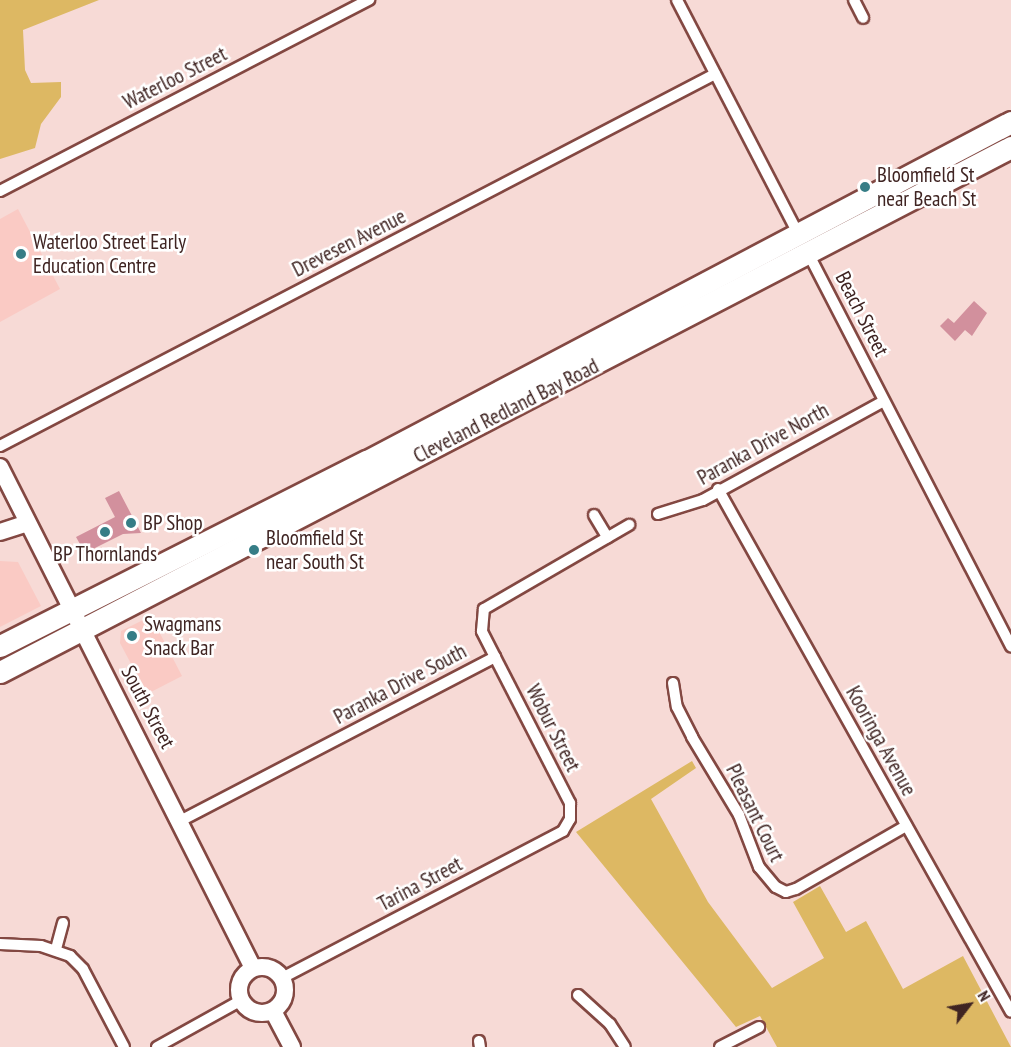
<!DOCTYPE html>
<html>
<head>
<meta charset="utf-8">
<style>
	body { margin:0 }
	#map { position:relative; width:1011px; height:1047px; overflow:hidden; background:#f7dad6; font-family:"PT Sans Narrow",sans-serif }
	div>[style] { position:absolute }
	.built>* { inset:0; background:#facac4 }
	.green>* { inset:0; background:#ddb863 }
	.building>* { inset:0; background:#d2909d }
	.roads { filter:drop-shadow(2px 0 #834842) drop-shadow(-2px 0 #834842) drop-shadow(0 2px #834842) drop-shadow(0 -2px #834842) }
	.street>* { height:10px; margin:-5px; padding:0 5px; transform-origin:5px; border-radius:5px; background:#fff }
	.secondary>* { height:16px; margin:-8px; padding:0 8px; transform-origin:8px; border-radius:8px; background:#fff }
	.secondary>.ring { margin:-8px; padding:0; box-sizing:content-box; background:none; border:16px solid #fff; border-radius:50% }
	.highway>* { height:21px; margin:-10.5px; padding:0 10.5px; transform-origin:10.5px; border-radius:10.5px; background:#fff }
	.dots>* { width:16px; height:16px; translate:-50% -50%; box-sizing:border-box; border:3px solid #fff; border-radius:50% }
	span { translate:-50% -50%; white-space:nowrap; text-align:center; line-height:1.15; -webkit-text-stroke:5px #fff; paint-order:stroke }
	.street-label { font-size:21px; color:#3f2422 }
	.poi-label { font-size:21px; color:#3f2422 }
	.left { translate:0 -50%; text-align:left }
	.north { position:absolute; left:939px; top:975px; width:60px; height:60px; -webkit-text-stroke:4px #fff; paint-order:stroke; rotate:59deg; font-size:16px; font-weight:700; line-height:24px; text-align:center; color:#3f2422 }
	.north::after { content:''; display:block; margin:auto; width:21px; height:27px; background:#3f2422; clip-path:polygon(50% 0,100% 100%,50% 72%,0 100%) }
</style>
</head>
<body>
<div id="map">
	<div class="built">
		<div style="clip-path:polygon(18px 209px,60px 289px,0 322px,0 219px)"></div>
		<div style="clip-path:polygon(0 561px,18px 562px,41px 606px,0 627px)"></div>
		<div style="clip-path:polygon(151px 616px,182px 676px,147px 694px,120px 643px,121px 631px)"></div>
	</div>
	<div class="green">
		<div style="clip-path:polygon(0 0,99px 0,23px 30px,25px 70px,31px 83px,61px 82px,61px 97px,41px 124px,35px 148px,0 159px)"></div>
		<div style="clip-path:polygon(692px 761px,696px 768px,651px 799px,708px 902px,772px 988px,824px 958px,793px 902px,820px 886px,846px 932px,866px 921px,903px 989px,963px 956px,1011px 1047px,777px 1047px,760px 1016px,736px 1027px,576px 832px)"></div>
	</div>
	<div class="building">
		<div style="clip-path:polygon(974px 301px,987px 313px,972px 336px,965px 330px,955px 341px,940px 326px,948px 318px,954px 323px)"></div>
		<div style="clip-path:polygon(119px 491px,141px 533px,123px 534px,85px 553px,76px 537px,115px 517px,105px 498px)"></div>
	</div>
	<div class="roads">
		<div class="street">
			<div style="left:677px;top:0;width:267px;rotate:62.6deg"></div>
			<div style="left:854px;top:0;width:20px;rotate:63deg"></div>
			<div style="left:0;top:191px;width:416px;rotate:-27.4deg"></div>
			<div style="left:807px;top:251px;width:445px;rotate:62.7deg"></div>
			<div style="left:0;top:446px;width:806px;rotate:-27.49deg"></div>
			<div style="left:718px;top:489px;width:599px;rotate:60.74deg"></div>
			<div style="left:658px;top:514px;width:47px;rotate:-17.3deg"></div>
			<div style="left:703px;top:500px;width:206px;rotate:-28.7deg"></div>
			<div style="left:594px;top:515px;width:26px;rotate:59deg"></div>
			<div style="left:673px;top:683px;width:24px;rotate:81deg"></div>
			<div style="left:677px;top:707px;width:34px;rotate:63deg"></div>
			<div style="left:692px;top:737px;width:91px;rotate:58.9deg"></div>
			<div style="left:739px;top:815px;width:56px;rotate:69deg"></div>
			<div style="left:759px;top:867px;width:26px;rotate:50deg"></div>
			<div style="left:776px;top:887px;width:11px;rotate:27deg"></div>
			<div style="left:786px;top:892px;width:10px;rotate:-17deg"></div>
			<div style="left:796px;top:889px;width:127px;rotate:-29.8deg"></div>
			<div style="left:182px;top:820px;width:353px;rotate:-27.5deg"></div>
			<div style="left:495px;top:657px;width:29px;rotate:-117deg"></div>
			<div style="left:482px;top:631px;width:22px;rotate:-85deg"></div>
			<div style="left:484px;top:609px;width:168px;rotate:-30.1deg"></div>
			<div style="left:0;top:944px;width:41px;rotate:2.8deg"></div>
			<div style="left:41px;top:946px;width:31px;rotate:19deg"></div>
			<div style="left:70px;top:956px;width:18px;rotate:45deg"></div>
			<div style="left:83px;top:969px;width:88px;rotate:62.3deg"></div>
			<div style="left:56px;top:949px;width:27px;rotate:-75deg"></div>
			<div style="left:282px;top:978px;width:317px;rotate:-27.6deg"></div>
			<div style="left:563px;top:831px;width:14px;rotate:-60deg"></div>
			<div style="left:570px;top:819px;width:16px;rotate:-90deg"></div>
			<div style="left:570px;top:803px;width:164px;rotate:-117.2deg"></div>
			<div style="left:578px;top:995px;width:43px;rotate:42.2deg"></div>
			<div style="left:610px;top:1024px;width:27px;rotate:57deg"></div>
			<div style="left:479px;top:1041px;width:6px;rotate:81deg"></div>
			<div style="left:157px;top:1047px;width:95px;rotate:-29deg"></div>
			<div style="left:720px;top:1047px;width:44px;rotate:-27.1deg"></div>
		</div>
		<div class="secondary">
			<div style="left:0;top:467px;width:561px;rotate:63.21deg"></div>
			<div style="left:0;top:532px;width:28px;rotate:-18deg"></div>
			<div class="ring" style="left:239px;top:967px;width:30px;height:30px"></div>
			<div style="left:273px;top:1011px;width:41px;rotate:62.2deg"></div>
		</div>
		<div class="highway">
			<div style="left:0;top:646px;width:411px;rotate:-26.8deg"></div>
			<div style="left:367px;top:461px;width:728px;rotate:-27.76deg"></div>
			<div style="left:0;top:672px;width:1139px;rotate:-27.44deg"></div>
		</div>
	</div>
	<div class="dots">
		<div style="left:865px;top:187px;background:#367d86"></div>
		<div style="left:21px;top:254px;background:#367d86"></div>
		<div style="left:131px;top:523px;background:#367d86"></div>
		<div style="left:105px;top:532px;background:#367d86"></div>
		<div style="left:254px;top:550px;background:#367d86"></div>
		<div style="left:132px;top:636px;background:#367d86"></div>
	</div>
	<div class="street-label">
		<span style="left:175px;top:78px;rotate:-27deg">Waterloo Street</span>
		<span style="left:349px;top:243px;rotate:-27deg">Drevesen Avenue</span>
		<span style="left:862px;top:314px;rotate:63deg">Beach Street</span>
		<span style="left:506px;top:411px;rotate:-27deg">Cleveland Redland Bay Road</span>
		<span style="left:763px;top:444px;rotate:-29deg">Paranka Drive North</span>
		<span style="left:400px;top:684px;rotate:-28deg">Paranka Drive South</span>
		<span style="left:148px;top:707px;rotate:62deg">South Street</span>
		<span style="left:553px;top:728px;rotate:63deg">Wobur Street</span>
		<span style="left:881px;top:741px;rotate:61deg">Kooringa Avenue</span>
		<span style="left:755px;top:813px;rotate:64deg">Pleasant Court</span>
		<span style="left:420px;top:884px;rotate:-28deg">Tarina Street</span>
	</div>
	<div class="poi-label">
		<span class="left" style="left:877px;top:187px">Bloomfield St<br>near Beach St</span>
		<span class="left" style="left:33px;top:254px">Waterloo Street Early<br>Education Centre</span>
		<span class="left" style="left:143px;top:523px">BP Shop</span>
		<span class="left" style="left:266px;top:550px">Bloomfield St<br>near South St</span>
		<span style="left:105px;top:554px">BP Thornlands</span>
		<span class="left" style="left:144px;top:636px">Swagmans<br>Snack Bar</span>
	</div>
	<div class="north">N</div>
</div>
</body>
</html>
